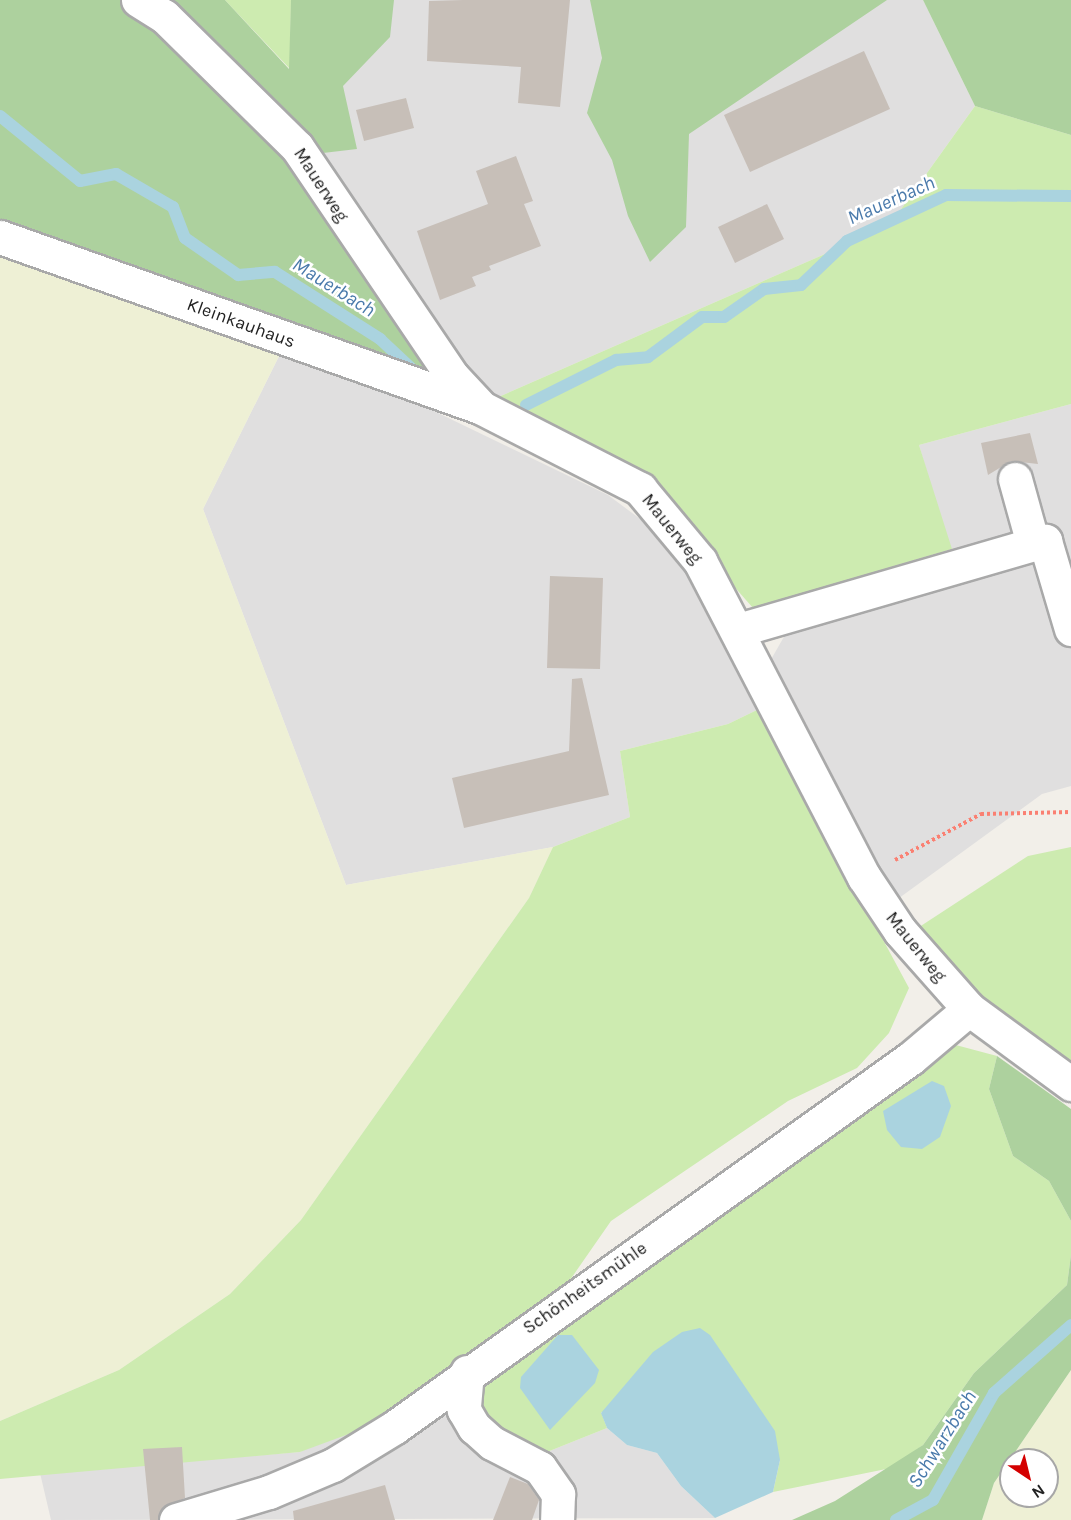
<!DOCTYPE html>
<html>
<head>
<meta charset="utf-8">
<style>
	body { margin:0 }
	#map { position:relative; width:1071px; height:1520px; overflow:hidden; background:#f2efe9; font-family:Karla,sans-serif }
	div>[style] { position:absolute }
	.residential>* { inset:0; background:#e0dfdf }
	.farmland>* { inset:0; background:#eef0d5 }
	.grass>* { inset:0; background:#cdebb0 }
	.forest>* { inset:0; background:#add19e }
	.water>* { inset:0; background:#aad3df }
	.stream>* { height:12px; margin:-6px; padding:0 6px; transform-origin:6px; border-radius:6px; background:#aad3df }
	.building>* { inset:0; background:#c7bfb8 }
	.path>* { height:4px; margin-top:-2px; transform-origin:0; background:repeating-linear-gradient(90deg,#fa8072 0 3px,transparent 0 6px) }
	.roads { filter:drop-shadow(2px 0 #a9a9a9) drop-shadow(-2px 0 #a9a9a9) drop-shadow(0 2px #a9a9a9) drop-shadow(0 -2px #a9a9a9) }
	.minor>* { height:33px; margin:-16.5px; padding:0 16.5px; transform-origin:16.5px; border-radius:16.5px; background:#fff }
	span { translate:-50% -50%; white-space:nowrap; text-align:center; line-height:1.15; -webkit-text-stroke:5px #fff; paint-order:stroke }
	.street-label { font-size:18px; color:#222 }
	.water-label { font-size:20px; color:#4a7aab; font-style:italic }
	.north { position:absolute; left:999px; top:1448px; width:60px; height:60px; box-sizing:border-box; background:#fff; border:2px solid #a7a7a7; border-radius:50%; rotate:145deg; font-size:16px; font-weight:700; line-height:24px; text-align:center; color:#222 }
	.north::after { content:''; display:block; margin:auto; width:21px; height:27px; background:#d40000; clip-path:polygon(50% 0,100% 100%,50% 72%,0 100%) }
</style>
</head>
<body>
<div id="map">
	<div class="residential">
		<div style="clip-path:polygon(291px 0,923px 0,975px 106px,889px 226px,487px 402px,457px 370px,312px 133px)"></div>
		<div style="clip-path:polygon(287px 340px,608px 495px,667px 539px,704px 597px,759px 709px,728px 724px,620px 751px,630px 817px,553px 847px,346px 885px,203px 509px)"></div>
		<div style="clip-path:polygon(1071px 404px,1071px 786px,1042px 794px,895px 901px,769px 663px,785px 635px,957px 575px,919px 445px)"></div>
		<div style="clip-path:polygon(448px 1371px,542px 1454px,607px 1428px,627px 1445px,657px 1453px,681px 1486px,715px 1518px,51px 1520px,40px 1473px,300px 1452px)"></div>
	</div>
	<div class="farmland">
		<div style="clip-path:polygon(0 237px,287px 340px,203px 509px,346px 885px,553px 847px,529px 898px,301px 1220px,230px 1294px,119px 1370px,0 1421px)"></div>
		<div style="clip-path:polygon(evenodd,1071px 1370px,1071px 1520px,982px 1520px,994px 1483px,1071px 1370px,1011px 1460px,1047px 1460px,1047px 1496px,1011px 1496px,1011px 1460px)"></div>
	</div>
	<div class="grass">
		<div style="clip-path:polygon(225px 0,291px 0,290px 69px)"></div>
		<div style="clip-path:polygon(975px 106px,1071px 135px,1071px 404px,919px 445px,952px 549px,753px 608px,709px 558px,487px 402px,889px 226px)"></div>
		<div style="clip-path:polygon(759px 709px,909px 988px,889px 1033px,857px 1068px,788px 1101px,611px 1221px,563px 1290px,365px 1428px,300px 1452px,0 1479px,0 1421px,119px 1370px,230px 1294px,301px 1220px,529px 898px,553px 847px,630px 817px,620px 751px,728px 724px)"></div>
		<div style="clip-path:polygon(1071px 847px,1071px 1073px,980px 1006px,910px 933px,1028px 856px)"></div>
		<div style="clip-path:polygon(952px 1044px,997px 1056px,989px 1089px,1013px 1156px,1049px 1181px,1071px 1221px,1071px 1255px,1067px 1285px,974px 1373px,923px 1445px,891px 1468px,773px 1492px,780px 1460px,601px 1412px,607px 1428px,542px 1454px,507px 1436px,480px 1409px,475px 1372px)"></div>
	</div>
	<div class="forest">
		<div style="clip-path:polygon(0 0,225px 0,289px 69px,291px 0,394px 0,390px 37px,343px 86px,357px 149px,306px 155px,436px 372px,420px 381px,0 237px)"></div>
		<div style="clip-path:polygon(590px 0,887px 0,689px 134px,686px 227px,650px 262px,628px 216px,612px 160px,587px 113px,602px 58px)"></div>
		<div style="clip-path:polygon(923px 0,1071px 0,1071px 135px,975px 106px)"></div>
		<div style="clip-path:polygon(997px 1056px,1071px 1109px,1071px 1221px,1049px 1181px,1013px 1156px,989px 1089px)"></div>
		<div style="clip-path:polygon(1071px 1255px,1071px 1370px,994px 1483px,982px 1520px,792px 1520px,835px 1501px,923px 1445px,974px 1373px,1067px 1285px)"></div>
	</div>
	<div class="water">
		<div style="clip-path:polygon(932px 1081px,944px 1086px,951px 1106px,940px 1137px,922px 1149px,901px 1147px,887px 1130px,883px 1111px)"></div>
		<div style="clip-path:polygon(700px 1328px,710px 1335px,775px 1431px,780px 1460px,773px 1492px,715px 1518px,681px 1486px,657px 1453px,627px 1445px,607px 1428px,601px 1413px,653px 1352px,682px 1332px)"></div>
		<div style="clip-path:polygon(558px 1335px,572px 1335px,599px 1370px,595px 1383px,550px 1430px,520px 1388px,521px 1377px)"></div>
	</div>
	<div class="stream">
		<div style="left:0;top:116px;width:103px;rotate:39.1deg"></div>
		<div style="left:80px;top:181px;width:37px;rotate:-11deg"></div>
		<div style="left:116px;top:174px;width:66px;rotate:30.1deg"></div>
		<div style="left:173px;top:207px;width:33px;rotate:69deg"></div>
		<div style="left:185px;top:238px;width:65px;rotate:34.9deg"></div>
		<div style="left:238px;top:275px;width:37px;rotate:-5deg"></div>
		<div style="left:275px;top:272px;width:125px;rotate:32.5deg"></div>
		<div style="left:380px;top:339px;width:44px;rotate:43.2deg"></div>
		<div style="left:526px;top:405px;width:101px;rotate:-26.6deg"></div>
		<div style="left:616px;top:360px;width:32px;rotate:-5deg"></div>
		<div style="left:648px;top:357px;width:67px;rotate:-36.5deg"></div>
		<div style="left:702px;top:317px;width:22px"></div>
		<div style="left:724px;top:317px;width:49px;rotate:-35deg"></div>
		<div style="left:764px;top:289px;width:37px;rotate:-6deg"></div>
		<div style="left:801px;top:285px;width:64px;rotate:-43.7deg"></div>
		<div style="left:847px;top:241px;width:109px;rotate:-24.9deg"></div>
		<div style="left:946px;top:195px;width:125px;rotate:0.5deg"></div>
		<div style="left:896px;top:1520px;width:42px;rotate:-28.4deg"></div>
		<div style="left:933px;top:1500px;width:123px;rotate:-60.3deg"></div>
		<div style="left:994px;top:1393px;width:103px;rotate:-41.4deg"></div>
	</div>
	<div class="building">
		<div style="clip-path:polygon(463px 0,570px 0,560px 107px,518px 103px,521px 67px,427px 61px,429px 1px)"></div>
		<div style="clip-path:polygon(864px 51px,890px 109px,750px 172px,724px 115px)"></div>
		<div style="clip-path:polygon(406px 98px,414px 128px,364px 141px,356px 110px)"></div>
		<div style="clip-path:polygon(516px 156px,533px 201px,524px 204px,541px 246px,489px 266px,491px 270px,472px 277px,476px 286px,440px 300px,417px 231px,488px 204px,476px 171px)"></div>
		<div style="clip-path:polygon(767px 204px,784px 239px,735px 263px,718px 227px)"></div>
		<div style="clip-path:polygon(1030px 433px,1038px 464px,1011px 461px,988px 475px,981px 443px)"></div>
		<div style="clip-path:polygon(550px 576px,603px 578px,600px 669px,547px 668px)"></div>
		<div style="clip-path:polygon(582px 678px,609px 795px,464px 828px,452px 778px,569px 751px,572px 679px)"></div>
		<div style="clip-path:polygon(182px 1447px,185px 1498px,163px 1507px,158px 1520px,150px 1520px,143px 1449px)"></div>
		<div style="clip-path:polygon(510px 1477px,528px 1484px,539px 1500px,532px 1520px,493px 1520px)"></div>
		<div style="clip-path:polygon(385px 1485px,395px 1520px,294px 1520px,293px 1511px)"></div>
	</div>
	<div class="path">
		<div style="left:895px;top:860px;width:98px;rotate:-28.1deg"></div>
		<div style="left:981px;top:814px;width:90px;rotate:-1.3deg"></div>
	</div>
	<div class="roads">
		<div class="minor">
			<div style="left:138px;top:0;width:31px;rotate:32deg"></div>
			<div style="left:164px;top:16px;width:187px;rotate:44.6deg"></div>
			<div style="left:297px;top:147px;width:278px;rotate:55.9deg"></div>
			<div style="left:453px;top:377px;width:42px;rotate:46.9deg"></div>
			<div style="left:482px;top:408px;width:178px;rotate:27.1deg"></div>
			<div style="left:640px;top:489px;width:94px;rotate:50.2deg"></div>
			<div style="left:700px;top:561px;width:356px;rotate:62.6deg"></div>
			<div style="left:864px;top:877px;width:65px;rotate:56.3deg"></div>
			<div style="left:900px;top:931px;width:104px;rotate:48.5deg"></div>
			<div style="left:969px;top:1009px;width:127px;rotate:36.3deg"></div>
			<div style="left:0;top:237px;width:506px;rotate:19.51deg"></div>
			<div style="left:1015px;top:479px;width:67px;rotate:74.5deg"></div>
			<div style="left:738px;top:630px;width:320px;rotate:-16.2deg"></div>
			<div style="left:1045px;top:541px;width:92px;rotate:73.5deg"></div>
			<div style="left:467px;top:1372px;width:38px;rotate:95deg"></div>
			<div style="left:464px;top:1410px;width:20px;rotate:60deg"></div>
			<div style="left:474px;top:1427px;width:24px;rotate:42deg"></div>
			<div style="left:492px;top:1443px;width:54px;rotate:27.5deg"></div>
			<div style="left:540px;top:1468px;width:32px;rotate:55deg"></div>
			<div style="left:558px;top:1494px;width:26px;rotate:92deg"></div>
			<div style="left:176px;top:1520px;width:97px;rotate:-16.8deg"></div>
			<div style="left:269px;top:1492px;width:69px;rotate:-22.9deg"></div>
			<div style="left:333px;top:1465px;width:73px;rotate:-31.5deg"></div>
			<div style="left:395px;top:1427px;width:634px;rotate:-35.57deg"></div>
			<div style="left:911px;top:1058px;width:76px;rotate:-40.2deg"></div>
		</div>
	</div>
	<div class="street-label">
		<span style="left:321px;top:185px;rotate:57deg">Mauerweg</span>
		<span style="left:241px;top:323px;rotate:20deg">Kleinkauhaus</span>
		<span style="left:672px;top:529px;rotate:51deg">Mauerweg</span>
		<span style="left:916px;top:947px;rotate:51deg">Mauerweg</span>
		<span style="left:585px;top:1288px;rotate:-35deg">Schönheitsmühle</span>
	</div>
	<div class="water-label">
		<span style="left:891px;top:200px;rotate:-24deg">Mauerbach</span>
		<span style="left:334px;top:287px;rotate:32deg">Mauerbach</span>
		<span style="left:942px;top:1439px;rotate:-58deg">Schwarzbach</span>
	</div>
	<div class="north">N</div>
</div>
</body>
</html>
